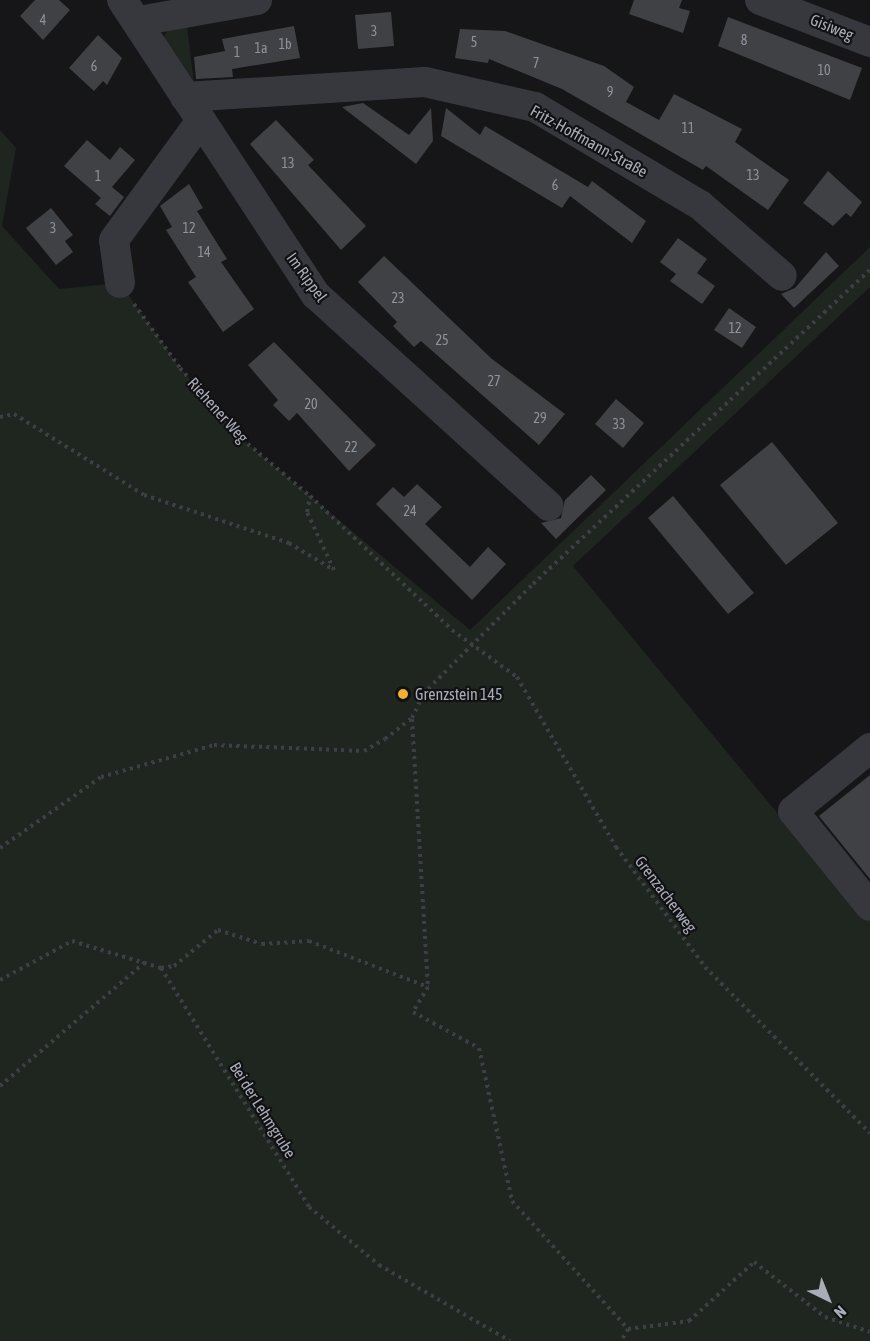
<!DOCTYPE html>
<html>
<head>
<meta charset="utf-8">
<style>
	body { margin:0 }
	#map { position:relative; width:870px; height:1341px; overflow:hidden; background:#161618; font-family:"Asap Condensed",sans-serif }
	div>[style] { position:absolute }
	.green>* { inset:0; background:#1e261f }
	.building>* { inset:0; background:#404145 }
	.path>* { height:4px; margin-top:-2px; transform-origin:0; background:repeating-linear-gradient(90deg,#3d3f44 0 3px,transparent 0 7.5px) }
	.minor>* { height:30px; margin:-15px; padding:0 15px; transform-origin:15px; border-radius:15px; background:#37383d }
	.dots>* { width:16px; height:16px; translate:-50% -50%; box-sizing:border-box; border:3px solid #111113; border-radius:50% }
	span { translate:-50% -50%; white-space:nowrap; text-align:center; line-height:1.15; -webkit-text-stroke:4.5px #111113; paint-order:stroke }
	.number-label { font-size:14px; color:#8e929b }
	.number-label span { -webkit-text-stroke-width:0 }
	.street-label { font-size:16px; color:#a8adb8 }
	.poi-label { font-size:16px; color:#a8adb8 }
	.left { translate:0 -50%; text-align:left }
	.north { position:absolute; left:798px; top:1269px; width:60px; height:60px; -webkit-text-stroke:4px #111113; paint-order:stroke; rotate:137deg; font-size:16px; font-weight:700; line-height:24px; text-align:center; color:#a8adb8 }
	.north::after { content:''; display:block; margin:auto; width:21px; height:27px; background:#a8adb8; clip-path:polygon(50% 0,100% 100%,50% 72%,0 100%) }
</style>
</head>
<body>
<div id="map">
	<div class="green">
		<div style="clip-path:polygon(187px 25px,194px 84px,163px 38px,168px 30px)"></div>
		<div style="clip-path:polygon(0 130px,16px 148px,2px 226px,59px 289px,120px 283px,180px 368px,242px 439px,470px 630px,870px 247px,870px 287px,573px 566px,865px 919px,870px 916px,870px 1341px,0 1341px)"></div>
	</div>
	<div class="building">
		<div style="clip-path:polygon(35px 0,59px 0,70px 10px,43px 40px,20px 16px)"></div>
		<div style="clip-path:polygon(634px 0,682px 0,679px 8px,690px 11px,683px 33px,629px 14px)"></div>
		<div style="clip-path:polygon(391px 12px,394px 46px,358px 49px,355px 15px)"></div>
		<div style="clip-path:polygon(728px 17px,862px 68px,850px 100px,718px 46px)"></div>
		<div style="clip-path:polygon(294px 26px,300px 58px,232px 69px,233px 77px,196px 79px,194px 57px,225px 51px,222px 39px)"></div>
		<div style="clip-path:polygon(460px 29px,505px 31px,604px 66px,634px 87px,626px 102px,659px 120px,674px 94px,742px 129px,735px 142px,789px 180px,768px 210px,706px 166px,703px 170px,562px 89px,489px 59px,488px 63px,455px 58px)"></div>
		<div style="clip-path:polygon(98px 35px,122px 58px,107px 85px,103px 81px,94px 91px,69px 68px)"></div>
		<div style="clip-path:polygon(363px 103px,409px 135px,431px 108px,433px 141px,416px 164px,342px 107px)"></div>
		<div style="clip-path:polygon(446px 108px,480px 135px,485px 126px,588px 187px,592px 181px,646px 221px,632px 243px,570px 196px,562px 208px,441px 136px)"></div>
		<div style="clip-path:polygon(276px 120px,314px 160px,308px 165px,366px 226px,341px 250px,250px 144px)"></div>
		<div style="clip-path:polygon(87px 140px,110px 160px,120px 147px,135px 160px,112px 187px,124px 197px,110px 216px,95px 204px,101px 198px,64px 166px)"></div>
		<div style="clip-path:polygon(828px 171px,862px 202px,851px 217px,846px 213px,833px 226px,803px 203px)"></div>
		<div style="clip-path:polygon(189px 184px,203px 208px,197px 211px,227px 259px,221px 262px,254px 309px,223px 332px,188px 282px,196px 277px,166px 230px,172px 227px,160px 206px)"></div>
		<div style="clip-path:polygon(51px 208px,73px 235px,65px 241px,73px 252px,56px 265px,26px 228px)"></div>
		<div style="clip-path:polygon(678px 238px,707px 259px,697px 273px,715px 286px,702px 304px,670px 281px,676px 274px,660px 262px)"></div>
		<div style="clip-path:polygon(826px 252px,839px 266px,794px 308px,781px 294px,795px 288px)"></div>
		<div style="clip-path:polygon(384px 256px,492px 359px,565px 414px,539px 445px,421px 341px,414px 347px,393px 326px,397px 322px,358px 282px)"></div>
		<div style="clip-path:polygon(729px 308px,756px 327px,742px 348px,714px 330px)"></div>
		<div style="clip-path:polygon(274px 342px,376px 445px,349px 471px,297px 413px,289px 421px,273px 405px,278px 400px,248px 365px)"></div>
		<div style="clip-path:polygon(616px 399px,644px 423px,623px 448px,595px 424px)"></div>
		<div style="clip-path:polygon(772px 442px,838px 523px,786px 565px,720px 485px)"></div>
		<div style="clip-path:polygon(591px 475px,606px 490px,556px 539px,541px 523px,561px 518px,565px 500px)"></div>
		<div style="clip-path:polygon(417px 484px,442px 507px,425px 524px,470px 567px,488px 547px,506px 564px,472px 600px,376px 504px,393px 487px,404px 497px)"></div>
		<div style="clip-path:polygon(673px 496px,754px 593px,728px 614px,648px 518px)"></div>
		<div style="clip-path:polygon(870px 775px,870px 879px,819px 816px)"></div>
	</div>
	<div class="path">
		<div style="left:134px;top:304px;width:79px;rotate:54.3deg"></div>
		<div style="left:180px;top:368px;width:94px;rotate:48.9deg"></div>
		<div style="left:242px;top:439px;width:89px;rotate:40deg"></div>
		<div style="left:310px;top:496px;width:195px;rotate:43.3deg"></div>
		<div style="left:452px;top:630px;width:80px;rotate:35.9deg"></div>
		<div style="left:517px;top:677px;width:197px;rotate:59.8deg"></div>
		<div style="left:616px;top:847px;width:149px;rotate:53.4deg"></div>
		<div style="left:705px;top:967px;width:234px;rotate:45.2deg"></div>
		<div style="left:0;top:417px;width:14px;rotate:-12deg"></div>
		<div style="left:14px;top:414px;width:153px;rotate:31.9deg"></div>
		<div style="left:144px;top:495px;width:153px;rotate:18.3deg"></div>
		<div style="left:289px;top:543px;width:52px;rotate:31deg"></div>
		<div style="left:334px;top:570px;width:64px;rotate:-115deg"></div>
		<div style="left:307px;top:512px;width:16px;rotate:-79deg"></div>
		<div style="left:412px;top:719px;width:268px;rotate:86.6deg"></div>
		<div style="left:0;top:848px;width:123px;rotate:-35.1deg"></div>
		<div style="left:101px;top:777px;width:117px;rotate:-15.8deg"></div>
		<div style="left:214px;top:745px;width:150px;rotate:2.3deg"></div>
		<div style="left:364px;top:751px;width:24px;rotate:-30deg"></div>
		<div style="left:385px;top:739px;width:34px;rotate:-38deg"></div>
		<div style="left:412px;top:718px;width:26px;rotate:-65deg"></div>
		<div style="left:423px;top:694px;width:156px;rotate:-45deg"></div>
		<div style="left:533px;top:584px;width:461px;rotate:-43deg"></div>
		<div style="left:161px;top:968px;width:13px;rotate:-9deg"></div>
		<div style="left:174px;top:966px;width:57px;rotate:-39.3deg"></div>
		<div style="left:218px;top:930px;width:46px;rotate:17.7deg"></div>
		<div style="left:262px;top:944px;width:47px;rotate:-3.7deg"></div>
		<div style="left:309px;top:941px;width:128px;rotate:21.1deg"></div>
		<div style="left:428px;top:987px;width:29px;rotate:121deg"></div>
		<div style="left:413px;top:1012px;width:75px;rotate:28.6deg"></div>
		<div style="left:479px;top:1048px;width:157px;rotate:77.8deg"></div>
		<div style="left:512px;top:1201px;width:173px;rotate:47.8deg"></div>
		<div style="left:628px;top:1329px;width:14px;rotate:120deg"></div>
		<div style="left:0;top:980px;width:82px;rotate:-28.4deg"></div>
		<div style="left:72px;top:941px;width:93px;rotate:16.9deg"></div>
		<div style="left:161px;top:968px;width:281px;rotate:58.2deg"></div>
		<div style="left:309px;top:1207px;width:91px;rotate:39.6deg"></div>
		<div style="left:379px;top:1265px;width:151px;rotate:30.1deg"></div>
		<div style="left:0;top:1086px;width:191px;rotate:-40.5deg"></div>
		<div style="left:628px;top:1329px;width:62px;rotate:-7.5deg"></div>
		<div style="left:689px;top:1321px;width:88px;rotate:-42.2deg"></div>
		<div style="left:754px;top:1262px;width:90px;rotate:37.8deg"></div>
		<div style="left:825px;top:1317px;width:47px;rotate:18.4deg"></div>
	</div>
	<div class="minor">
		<div style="left:122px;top:0;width:353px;rotate:56.7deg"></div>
		<div style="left:316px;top:295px;width:314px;rotate:42.2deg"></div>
		<div style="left:760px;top:0;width:118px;rotate:20.9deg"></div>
		<div style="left:139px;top:21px;width:120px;rotate:-10.1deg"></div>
		<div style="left:185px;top:97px;width:240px;rotate:-3.6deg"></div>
		<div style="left:425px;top:82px;width:113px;rotate:12.8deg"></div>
		<div style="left:535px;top:107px;width:192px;rotate:30.7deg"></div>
		<div style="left:700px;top:205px;width:108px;rotate:40.9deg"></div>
		<div style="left:120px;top:283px;width:43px;rotate:-97.9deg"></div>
		<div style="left:114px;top:240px;width:146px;rotate:-53.9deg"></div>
		<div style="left:870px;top:748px;width:99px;rotate:140.7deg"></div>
		<div style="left:793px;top:811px;width:122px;rotate:51deg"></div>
	</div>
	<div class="dots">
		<div style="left:403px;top:694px;background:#f2b134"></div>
	</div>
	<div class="number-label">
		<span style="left:43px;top:20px">4</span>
		<span style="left:374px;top:31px">3</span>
		<span style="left:744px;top:40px">8</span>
		<span style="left:474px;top:42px">5</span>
		<span style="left:285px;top:44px">1b</span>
		<span style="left:261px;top:48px">1a</span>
		<span style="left:237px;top:52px">1</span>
		<span style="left:536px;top:63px">7</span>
		<span style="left:94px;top:66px">6</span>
		<span style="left:824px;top:70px">10</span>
		<span style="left:610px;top:92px">9</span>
		<span style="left:688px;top:128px">11</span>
		<span style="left:288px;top:163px">13</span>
		<span style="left:753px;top:175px">13</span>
		<span style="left:98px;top:176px">1</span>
		<span style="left:555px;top:185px">6</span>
		<span style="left:53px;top:228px">3</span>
		<span style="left:189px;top:228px">12</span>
		<span style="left:204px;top:252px">14</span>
		<span style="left:398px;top:298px">23</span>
		<span style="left:735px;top:328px">12</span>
		<span style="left:442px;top:340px">25</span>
		<span style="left:494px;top:381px">27</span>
		<span style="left:311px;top:404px">20</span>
		<span style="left:540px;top:418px">29</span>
		<span style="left:619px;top:424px">33</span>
		<span style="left:351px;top:447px">22</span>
		<span style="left:410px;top:511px">24</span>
	</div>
	<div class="street-label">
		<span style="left:832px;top:27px;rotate:22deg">Gisiweg</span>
		<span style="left:589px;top:141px;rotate:29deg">Fritz-Hoffmann-Straße</span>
		<span style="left:307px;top:277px;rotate:54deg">Im Rippel</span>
		<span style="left:218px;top:410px;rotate:48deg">Riehener Weg</span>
		<span style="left:666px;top:894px;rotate:53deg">Grenzacherweg</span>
		<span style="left:263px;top:1110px;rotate:58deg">Bei der Lehmgrube</span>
	</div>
	<div class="poi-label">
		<span class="left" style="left:415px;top:694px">Grenzstein 145</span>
	</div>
	<div class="north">N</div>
</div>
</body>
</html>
